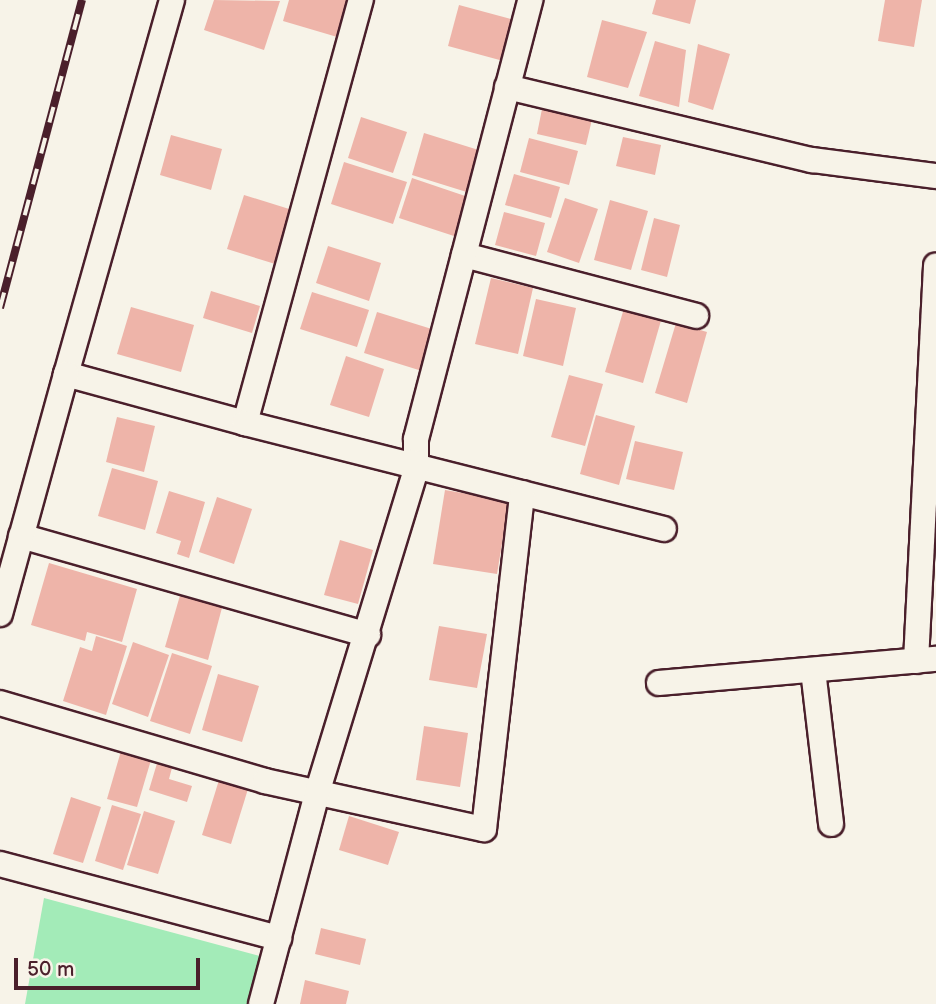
<!DOCTYPE html>
<html>
<head>
<meta charset="utf-8">
<style>
	body { margin:0 }
	#map { position:relative; width:936px; height:1004px; overflow:hidden; background:#f7f3e8; font-family:"Balsamiq Sans",sans-serif }
	div>[style] { position:absolute }
	.green>* { inset:0; background:#a3ebb8 }
	.building>* { inset:0; background:#eeb4a9 }
	.roads { filter:drop-shadow(2px 0 #4a1f2b) drop-shadow(-2px 0 #4a1f2b) drop-shadow(0 2px #4a1f2b) drop-shadow(0 -2px #4a1f2b) }
	.street>* { height:24px; margin:-12px; padding:0 12px; transform-origin:12px; border-radius:12px; background:#f7f3e8 }
	.rail>* { height:8px; margin-top:-4px; transform-origin:0; background:repeating-linear-gradient(90deg,#f7f3e8 0 16px,#4a1f2b 0 32px); box-sizing:border-box; border-block:2px solid #4a1f2b }
	span { translate:-50% -50%; white-space:nowrap; text-align:center; line-height:1.15; -webkit-text-stroke:5px #f7f3e8; paint-order:stroke }
	.scale { position:absolute; left:14px; top:958px; width:186px; height:32px; box-sizing:border-box; border:4px solid #4a1f2b; border-top:0; padding-left:9px; font-size:21px; line-height:24px; white-space:nowrap; color:#4a1f2b; -webkit-text-stroke:5px #f7f3e8; paint-order:stroke }
</style>
</head>
<body>
<div id="map">
	<div class="green">
		<div style="clip-path:polygon(44px 898px,260px 956px,247px 1004px,25px 1004px)"></div>
	</div>
	<div class="building">
		<div style="clip-path:polygon(214px 0,280px 1px,264px 50px,204px 30px)"></div>
		<div style="clip-path:polygon(289px 0,356px 0,344px 39px,283px 21px)"></div>
		<div style="clip-path:polygon(656px 0,696px 0,690px 24px,652px 14px)"></div>
		<div style="clip-path:polygon(885px 0,922px 0,914px 47px,878px 41px)"></div>
		<div style="clip-path:polygon(459px 5px,518px 21px,507px 62px,448px 46px)"></div>
		<div style="clip-path:polygon(602px 20px,647px 32px,628px 88px,587px 77px)"></div>
		<div style="clip-path:polygon(655px 41px,686px 50px,679px 107px,639px 96px)"></div>
		<div style="clip-path:polygon(698px 44px,730px 54px,713px 110px,688px 102px)"></div>
		<div style="clip-path:polygon(543px 104px,593px 115px,586px 145px,537px 134px)"></div>
		<div style="clip-path:polygon(361px 117px,407px 132px,393px 173px,348px 158px)"></div>
		<div style="clip-path:polygon(424px 133px,485px 152px,473px 194px,412px 175px)"></div>
		<div style="clip-path:polygon(171px 135px,222px 149px,211px 190px,160px 175px)"></div>
		<div style="clip-path:polygon(623px 137px,661px 145px,655px 175px,616px 166px)"></div>
		<div style="clip-path:polygon(529px 138px,578px 151px,569px 185px,520px 172px)"></div>
		<div style="clip-path:polygon(344px 162px,407px 182px,393px 224px,331px 204px)"></div>
		<div style="clip-path:polygon(514px 174px,560px 187px,551px 218px,505px 205px)"></div>
		<div style="clip-path:polygon(412px 178px,474px 199px,460px 238px,399px 218px)"></div>
		<div style="clip-path:polygon(244px 195px,302px 213px,285px 267px,227px 249px)"></div>
		<div style="clip-path:polygon(565px 198px,598px 209px,579px 263px,547px 252px)"></div>
		<div style="clip-path:polygon(610px 200px,648px 211px,631px 270px,594px 260px)"></div>
		<div style="clip-path:polygon(504px 212px,545px 223px,536px 256px,495px 245px)"></div>
		<div style="clip-path:polygon(654px 218px,680px 225px,667px 277px,641px 270px)"></div>
		<div style="clip-path:polygon(328px 246px,381px 263px,369px 301px,316px 283px)"></div>
		<div style="clip-path:polygon(491px 278px,533px 288px,518px 354px,475px 344px)"></div>
		<div style="clip-path:polygon(211px 291px,260px 306px,252px 333px,203px 318px)"></div>
		<div style="clip-path:polygon(312px 292px,369px 310px,357px 347px,300px 329px)"></div>
		<div style="clip-path:polygon(536px 299px,576px 308px,563px 366px,523px 356px)"></div>
		<div style="clip-path:polygon(625px 305px,662px 317px,643px 383px,605px 372px)"></div>
		<div style="clip-path:polygon(131px 307px,194px 325px,181px 372px,117px 354px)"></div>
		<div style="clip-path:polygon(377px 312px,435px 330px,422px 371px,364px 353px)"></div>
		<div style="clip-path:polygon(676px 323px,707px 332px,687px 403px,655px 393px)"></div>
		<div style="clip-path:polygon(346px 356px,384px 369px,369px 417px,330px 405px)"></div>
		<div style="clip-path:polygon(569px 375px,603px 384px,585px 446px,551px 437px)"></div>
		<div style="clip-path:polygon(596px 415px,635px 426px,619px 485px,580px 474px)"></div>
		<div style="clip-path:polygon(117px 417px,155px 426px,144px 472px,106px 462px)"></div>
		<div style="clip-path:polygon(635px 441px,683px 452px,674px 490px,626px 479px)"></div>
		<div style="clip-path:polygon(112px 468px,158px 481px,145px 530px,98px 516px)"></div>
		<div style="clip-path:polygon(445px 490px,509px 501px,497px 574px,433px 564px)"></div>
		<div style="clip-path:polygon(169px 491px,205px 502px,189px 558px,177px 554px,181px 541px,156px 533px)"></div>
		<div style="clip-path:polygon(217px 497px,252px 509px,234px 564px,199px 552px)"></div>
		<div style="clip-path:polygon(340px 540px,373px 550px,358px 604px,324px 595px)"></div>
		<div style="clip-path:polygon(49px 563px,137px 589px,122px 642px,87px 632px,85px 641px,31px 625px)"></div>
		<div style="clip-path:polygon(181px 592px,223px 604px,208px 660px,165px 647px)"></div>
		<div style="clip-path:polygon(439px 626px,487px 634px,477px 688px,429px 680px)"></div>
		<div style="clip-path:polygon(96px 636px,127px 646px,106px 715px,63px 701px,80px 647px,92px 651px)"></div>
		<div style="clip-path:polygon(133px 642px,169px 655px,148px 717px,112px 704px)"></div>
		<div style="clip-path:polygon(172px 653px,212px 666px,190px 734px,150px 721px)"></div>
		<div style="clip-path:polygon(218px 674px,259px 686px,242px 742px,202px 730px)"></div>
		<div style="clip-path:polygon(424px 726px,468px 733px,460px 787px,416px 780px)"></div>
		<div style="clip-path:polygon(121px 751px,151px 760px,137px 807px,107px 799px)"></div>
		<div style="clip-path:polygon(158px 760px,173px 764px,169px 779px,192px 786px,187px 802px,149px 790px)"></div>
		<div style="clip-path:polygon(219px 780px,248px 789px,231px 844px,202px 835px)"></div>
		<div style="clip-path:polygon(71px 797px,101px 807px,83px 863px,53px 854px)"></div>
		<div style="clip-path:polygon(112px 805px,141px 814px,123px 870px,95px 861px)"></div>
		<div style="clip-path:polygon(144px 811px,175px 821px,158px 874px,127px 865px)"></div>
		<div style="clip-path:polygon(349px 816px,399px 832px,388px 865px,339px 850px)"></div>
		<div style="clip-path:polygon(321px 928px,366px 939px,360px 965px,315px 954px)"></div>
		<div style="clip-path:polygon(305px 980px,349px 991px,346px 1004px,300px 1004px)"></div>
	</div>
	<div class="roads">
		<div class="street">
			<div style="left:172px;top:0;width:389px;rotate:105.8deg"></div>
			<div style="left:66px;top:374px;width:186px;rotate:15.3deg"></div>
			<div style="left:245px;top:423px;width:439px;rotate:-74.7deg"></div>
			<div style="left:507px;top:87px;width:314px;rotate:13.5deg"></div>
			<div style="left:812px;top:160px;width:125px;rotate:7.4deg"></div>
			<div style="left:464px;top:255px;width:240px;rotate:14.7deg"></div>
			<div style="left:245px;top:423px;width:432px;rotate:14.2deg"></div>
			<div style="left:21px;top:536px;width:361px;rotate:15.9deg"></div>
			<div style="left:0;top:614px;width:249px;rotate:-74.6deg"></div>
			<div style="left:916px;top:661px;width:396px;rotate:-87.1deg"></div>
			<div style="left:813px;top:670px;width:155px;rotate:83.3deg"></div>
			<div style="left:659px;top:683px;width:278px;rotate:-5deg"></div>
			<div style="left:0;top:703px;width:276px;rotate:16.4deg"></div>
			<div style="left:265px;top:781px;width:224px;rotate:12.4deg"></div>
			<div style="left:484px;top:829px;width:338px;rotate:-83.5deg"></div>
			<div style="left:0;top:864px;width:289px;rotate:14.9deg"></div>
			<div style="left:261px;top:1004px;width:221px;rotate:-75.1deg"></div>
			<div style="left:318px;top:790px;width:336px;rotate:-73deg"></div>
			<div style="left:416px;top:469px;width:30px;rotate:-90deg"></div>
			<div style="left:416px;top:439px;width:454px;rotate:-75.4deg"></div>
		</div>
	</div>
	<div class="rail">
		<div style="left:0;top:308px;width:319px;rotate:-75.1deg"></div>
	</div>
	<div class="scale">50 m</div>
</div>
</body>
</html>
